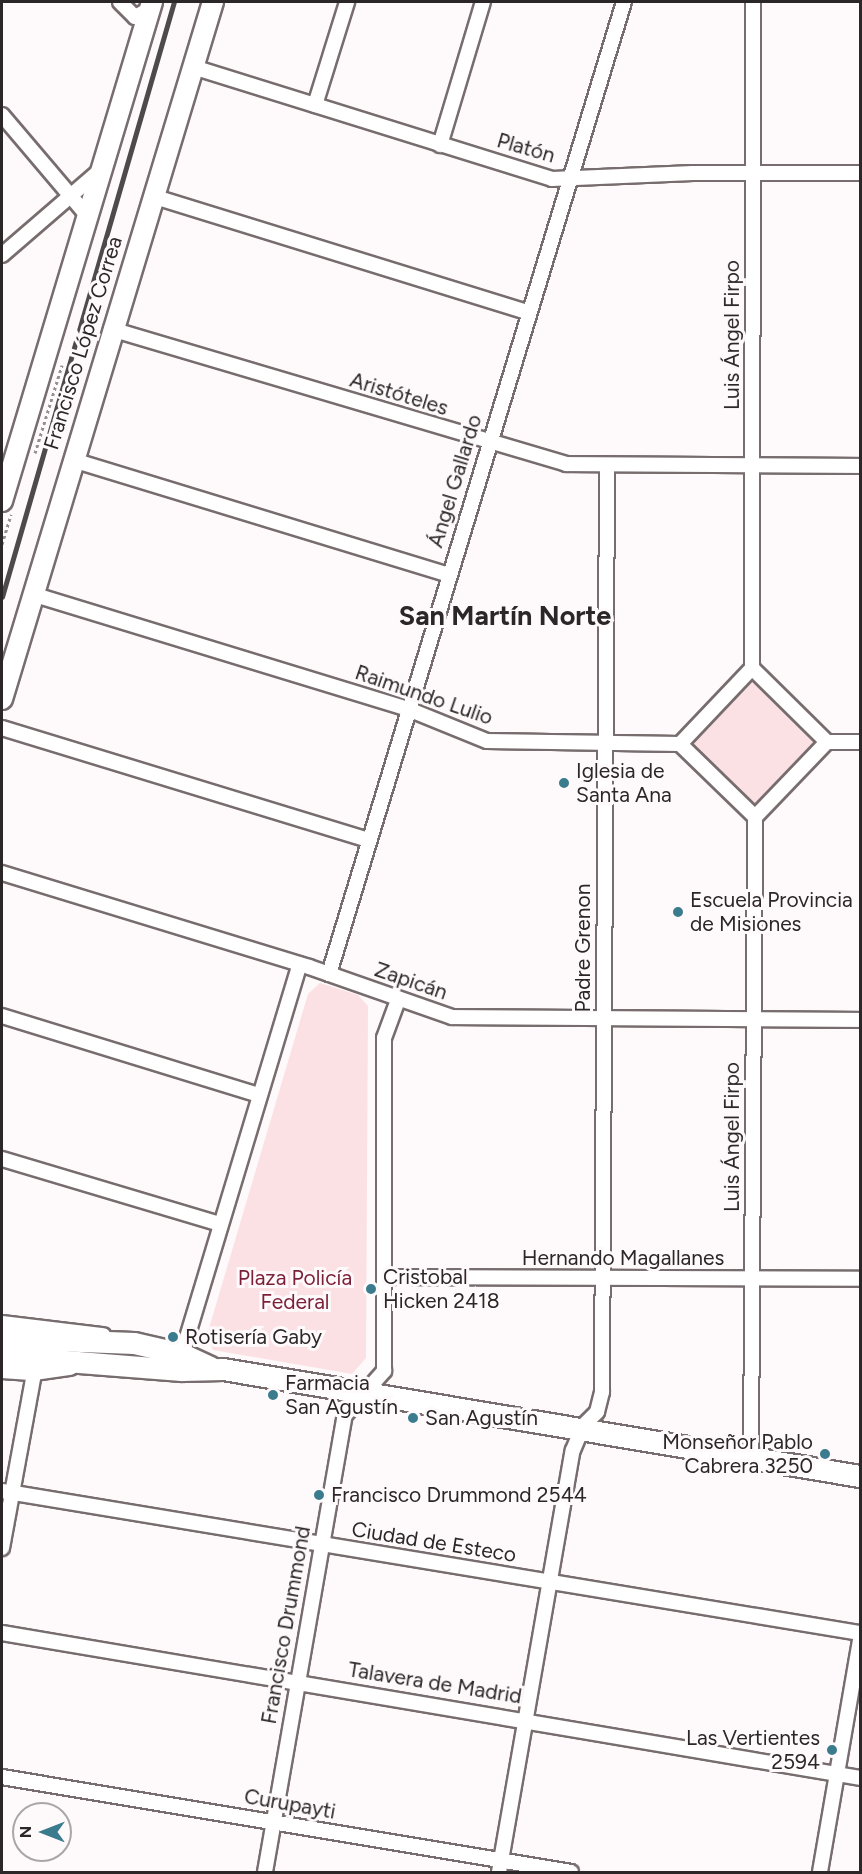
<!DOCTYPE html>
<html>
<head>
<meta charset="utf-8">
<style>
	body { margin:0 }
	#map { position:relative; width:862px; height:1874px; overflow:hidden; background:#fef9fa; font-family:Figtree,sans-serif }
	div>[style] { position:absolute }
	.green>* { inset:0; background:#fbe1e4 }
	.path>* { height:3px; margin-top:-1.5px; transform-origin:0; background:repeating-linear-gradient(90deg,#948f90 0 3px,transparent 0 6px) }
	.roads { filter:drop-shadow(2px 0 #776d6e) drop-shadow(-2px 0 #776d6e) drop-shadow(0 2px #776d6e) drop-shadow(0 -2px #776d6e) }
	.minor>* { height:14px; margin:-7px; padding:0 7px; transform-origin:7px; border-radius:7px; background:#fff }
	.secondary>* { height:20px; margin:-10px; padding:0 10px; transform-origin:10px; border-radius:10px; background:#fff }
	.primary>* { height:21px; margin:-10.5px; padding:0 10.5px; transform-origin:10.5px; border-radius:10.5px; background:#fff }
	.rail>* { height:4.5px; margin:-2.25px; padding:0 2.25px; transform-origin:2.25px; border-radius:2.25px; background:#4e4a4b }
	.dots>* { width:16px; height:16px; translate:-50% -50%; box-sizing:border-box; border:3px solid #fef9fa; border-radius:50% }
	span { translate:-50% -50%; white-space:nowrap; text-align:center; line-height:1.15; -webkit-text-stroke:6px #fef9fa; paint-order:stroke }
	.street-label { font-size:21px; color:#2b2728 }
	.poi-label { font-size:21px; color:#2b2728 }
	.left { translate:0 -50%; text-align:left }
	.right { translate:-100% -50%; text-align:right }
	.park-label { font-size:21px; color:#7b1e37 }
	.district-label { font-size:27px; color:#2b2728; font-weight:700 }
	.frame { position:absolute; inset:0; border:3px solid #2b2728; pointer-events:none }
	.north { position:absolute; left:12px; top:1802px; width:60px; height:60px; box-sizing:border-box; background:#fef9fa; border:2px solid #aaa5a6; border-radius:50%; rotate:270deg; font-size:16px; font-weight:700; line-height:24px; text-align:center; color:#2b2728 }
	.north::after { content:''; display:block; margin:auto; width:21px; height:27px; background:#3a7b8e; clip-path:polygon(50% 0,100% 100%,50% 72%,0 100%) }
</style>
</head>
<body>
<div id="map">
	<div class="green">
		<div style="clip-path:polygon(755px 679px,817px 740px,754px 805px,692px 744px)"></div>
		<div style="clip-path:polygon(320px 983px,358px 995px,368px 1006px,366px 1358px,352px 1374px,213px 1350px,207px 1335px,308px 994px)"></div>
	</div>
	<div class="path">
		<div style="left:35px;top:453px;width:92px;rotate:-72.9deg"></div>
		<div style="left:2px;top:544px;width:31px;rotate:-73deg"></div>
	</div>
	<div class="roads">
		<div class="minor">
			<div style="left:120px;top:2px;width:21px;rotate:45deg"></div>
			<div style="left:135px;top:17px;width:18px;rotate:-29deg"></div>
			<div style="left:193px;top:67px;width:376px;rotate:17.3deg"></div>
			<div style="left:552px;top:179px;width:141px;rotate:-2.4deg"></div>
			<div style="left:693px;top:173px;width:167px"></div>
			<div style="left:315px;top:105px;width:108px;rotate:-72.7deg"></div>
			<div style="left:2px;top:115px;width:130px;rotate:49.7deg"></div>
			<div style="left:440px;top:145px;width:149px;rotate:-73.3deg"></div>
			<div style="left:152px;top:196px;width:395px;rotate:17.2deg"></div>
			<div style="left:2px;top:255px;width:127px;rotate:-40.8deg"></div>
			<div style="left:111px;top:329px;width:475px;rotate:16.5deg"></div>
			<div style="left:566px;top:464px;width:294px;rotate:0.4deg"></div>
			<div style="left:73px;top:460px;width:392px;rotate:17deg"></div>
			<div style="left:32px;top:594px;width:393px;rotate:17deg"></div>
			<div style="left:408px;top:709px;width:85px;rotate:22.1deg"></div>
			<div style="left:487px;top:741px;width:193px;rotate:0.9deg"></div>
			<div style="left:680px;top:744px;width:105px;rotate:-46.5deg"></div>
			<div style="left:752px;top:668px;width:666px;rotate:-89.91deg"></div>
			<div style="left:752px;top:668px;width:105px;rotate:44.6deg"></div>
			<div style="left:827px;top:742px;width:33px"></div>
			<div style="left:2px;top:728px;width:384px;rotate:17deg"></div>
			<div style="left:680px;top:744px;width:105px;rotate:44.2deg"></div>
			<div style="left:2px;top:873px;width:321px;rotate:17deg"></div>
			<div style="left:309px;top:967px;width:151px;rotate:19.3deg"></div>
			<div style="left:452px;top:1017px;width:408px;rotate:0.4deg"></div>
			<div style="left:329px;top:974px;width:1016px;rotate:-73.12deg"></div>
			<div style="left:2px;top:1016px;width:268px;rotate:17.1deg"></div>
			<div style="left:2px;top:1159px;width:227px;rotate:16.6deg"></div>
			<div style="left:386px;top:1277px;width:474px;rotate:0.2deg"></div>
			<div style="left:2px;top:1323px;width:102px;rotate:6.8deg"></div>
			<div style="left:182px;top:1354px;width:407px;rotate:-73.2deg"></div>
			<div style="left:2px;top:1371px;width:32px;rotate:4deg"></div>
			<div style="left:34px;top:1373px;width:37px;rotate:-8deg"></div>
			<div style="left:751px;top:1457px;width:640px;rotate:-89.64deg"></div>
			<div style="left:755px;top:817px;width:104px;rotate:-46.2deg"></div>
			<div style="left:2px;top:1491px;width:870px;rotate:9.4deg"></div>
			<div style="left:2px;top:1548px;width:178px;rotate:-79.6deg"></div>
			<div style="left:2px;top:1633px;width:870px;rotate:9.59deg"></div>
			<div style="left:2px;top:1777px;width:577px;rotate:9.48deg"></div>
			<div style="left:265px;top:1872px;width:464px;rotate:-80.1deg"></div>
			<div style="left:345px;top:1415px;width:59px;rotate:-48.4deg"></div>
			<div style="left:384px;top:1371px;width:333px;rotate:-90deg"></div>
			<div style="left:384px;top:1038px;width:40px;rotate:-69.8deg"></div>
			<div style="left:499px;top:1872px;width:428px;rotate:-80.1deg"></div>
			<div style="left:573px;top:1450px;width:26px;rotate:-67deg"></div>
			<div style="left:583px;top:1426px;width:20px;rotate:-45deg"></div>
			<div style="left:597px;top:1412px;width:21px;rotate:-76deg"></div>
			<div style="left:602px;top:1392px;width:927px;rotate:-89.69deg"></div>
			<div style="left:820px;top:1872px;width:235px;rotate:-80.2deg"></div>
		</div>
		<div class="secondary">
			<div style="left:2px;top:501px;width:521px;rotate:-73.27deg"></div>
			<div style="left:2px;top:699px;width:728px;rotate:-73.16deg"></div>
		</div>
		<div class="primary">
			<div style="left:2px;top:1338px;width:132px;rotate:2.2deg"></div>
			<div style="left:134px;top:1343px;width:49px;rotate:12.9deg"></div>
			<div style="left:182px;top:1354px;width:31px;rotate:25deg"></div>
			<div style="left:2px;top:1356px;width:180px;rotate:4.5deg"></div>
			<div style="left:181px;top:1370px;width:42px;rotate:-1.4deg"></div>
			<div style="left:223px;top:1369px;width:646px;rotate:9.54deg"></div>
		</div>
	</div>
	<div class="rail">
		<div style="left:2px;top:597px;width:619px;rotate:-73.88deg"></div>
	</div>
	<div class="dots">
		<div style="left:564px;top:783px;background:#3a7b8e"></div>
		<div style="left:678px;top:912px;background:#3a7b8e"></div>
		<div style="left:371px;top:1289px;background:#3a7b8e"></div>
		<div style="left:173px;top:1337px;background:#3a7b8e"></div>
		<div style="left:273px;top:1395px;background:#3a7b8e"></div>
		<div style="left:413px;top:1418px;background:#3a7b8e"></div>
		<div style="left:825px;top:1454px;background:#3a7b8e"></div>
		<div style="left:319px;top:1495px;background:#3a7b8e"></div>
		<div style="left:832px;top:1750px;background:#3a7b8e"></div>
	</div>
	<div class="street-label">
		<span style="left:526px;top:148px;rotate:16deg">Platón</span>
		<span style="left:732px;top:335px;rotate:-90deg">Luis Ángel Firpo</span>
		<span style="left:83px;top:343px;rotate:-73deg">Francisco López Correa</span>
		<span style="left:399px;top:394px;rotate:17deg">Aristóteles</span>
		<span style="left:455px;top:481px;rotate:-73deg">Ángel Gallardo</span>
		<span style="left:424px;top:695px;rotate:19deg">Raimundo Lulio</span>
		<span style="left:583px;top:948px;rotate:-90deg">Padre Grenon</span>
		<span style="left:411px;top:981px;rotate:19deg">Zapicán</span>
		<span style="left:732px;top:1137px;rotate:-90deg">Luis Ángel Firpo</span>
		<span style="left:623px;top:1258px">Hernando Magallanes</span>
		<span style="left:434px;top:1542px;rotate:9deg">Ciudad de Esteco</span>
		<span style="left:286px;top:1625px;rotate:-80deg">Francisco Drummond</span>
		<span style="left:435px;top:1683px;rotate:9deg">Talavera de Madrid</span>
		<span style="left:290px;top:1804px;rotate:10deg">Curupayti</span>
	</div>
	<div class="poi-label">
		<span class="left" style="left:576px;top:783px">Iglesia de<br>Santa Ana</span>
		<span class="left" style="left:690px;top:912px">Escuela Provincia<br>de Misiones</span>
		<span class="left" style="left:383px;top:1289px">Cristobal<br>Hicken 2418</span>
		<span class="left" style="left:185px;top:1337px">Rotisería Gaby</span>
		<span class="left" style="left:285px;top:1395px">Farmacia<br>San Agustín</span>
		<span class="left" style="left:425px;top:1418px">San Agustín</span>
		<span class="right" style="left:813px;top:1454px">Monseñor Pablo<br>Cabrera 3250</span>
		<span class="left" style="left:331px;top:1495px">Francisco Drummond 2544</span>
		<span class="right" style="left:820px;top:1750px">Las Vertientes<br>2594</span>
	</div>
	<div class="park-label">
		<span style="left:295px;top:1290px">Plaza Policía<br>Federal</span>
	</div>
	<div class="district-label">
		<span style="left:505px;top:616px">San Martín Norte</span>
	</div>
	<div class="frame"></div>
	<div class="north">N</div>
</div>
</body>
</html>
